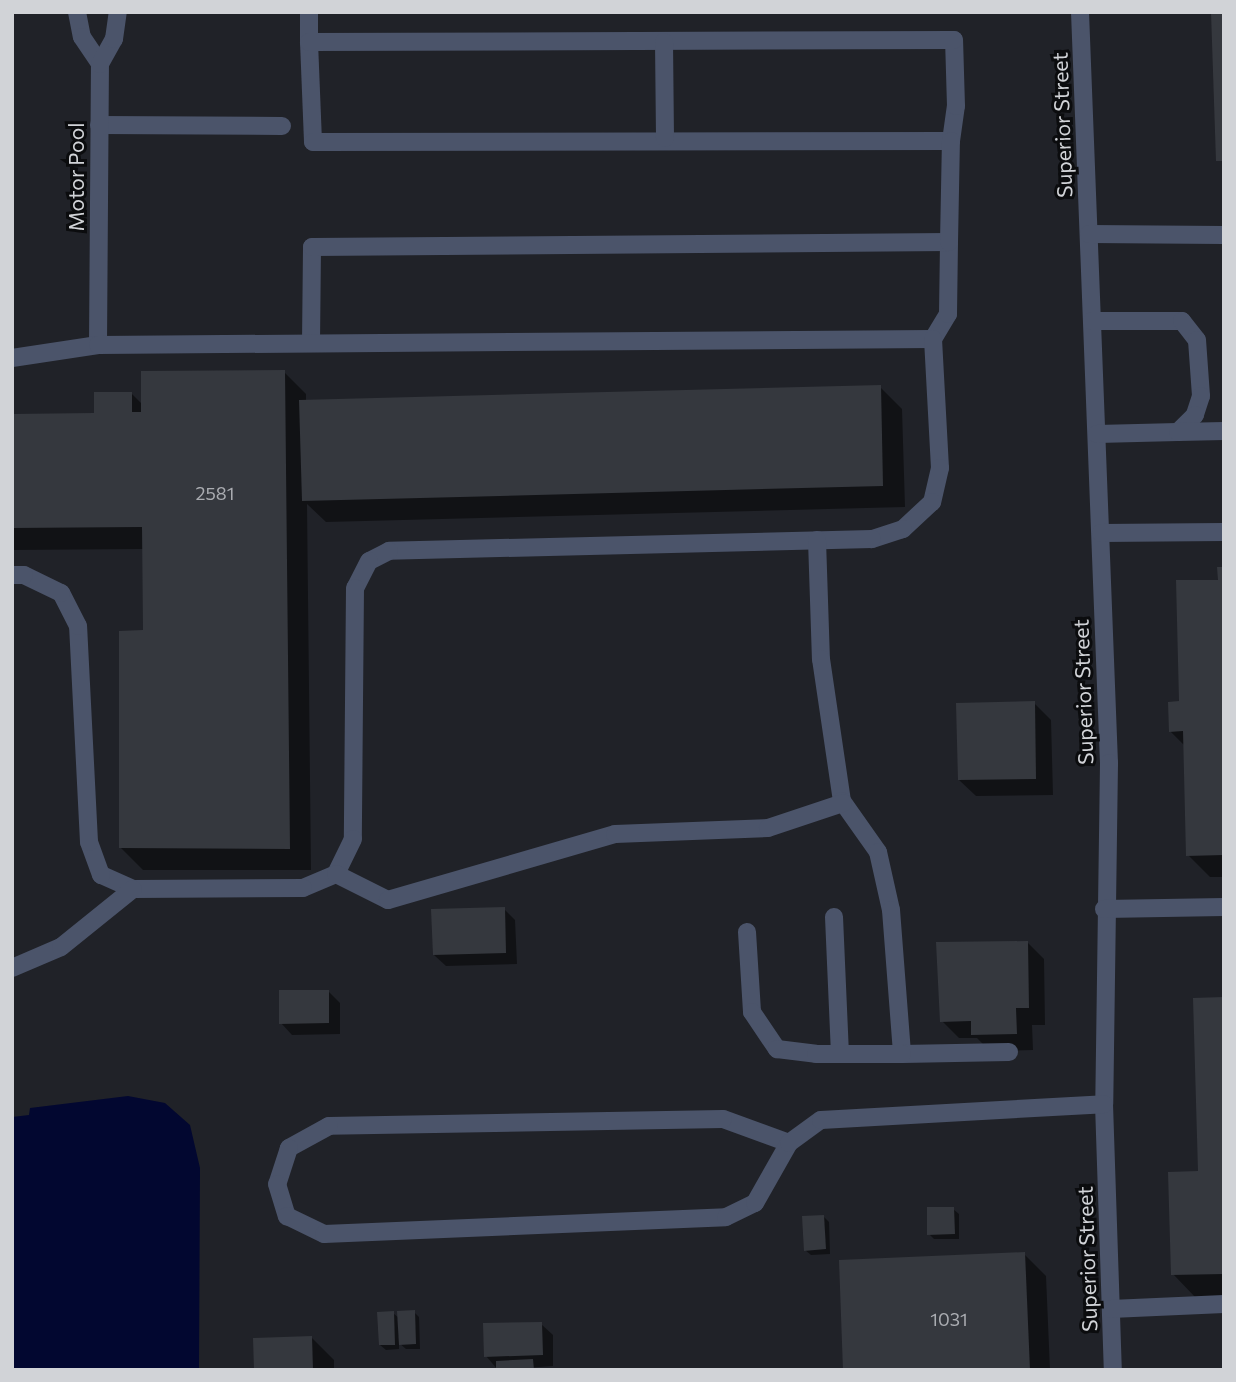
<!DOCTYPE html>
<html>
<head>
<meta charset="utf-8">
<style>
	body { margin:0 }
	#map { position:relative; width:1236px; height:1382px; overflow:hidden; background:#202228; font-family:Commissioner,sans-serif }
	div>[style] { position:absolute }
	.water>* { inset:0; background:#020730 }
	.shadow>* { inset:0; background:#0007 }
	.building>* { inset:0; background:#35383e }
	.minor>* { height:18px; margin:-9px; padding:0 9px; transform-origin:9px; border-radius:9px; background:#4b546a }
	span { translate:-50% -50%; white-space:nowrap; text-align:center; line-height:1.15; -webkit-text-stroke:6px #0b0c0e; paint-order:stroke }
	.number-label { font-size:18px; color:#aaacb1 }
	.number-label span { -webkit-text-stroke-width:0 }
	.street-label { font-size:21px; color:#d1d3d7 }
	.frame { position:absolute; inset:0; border:14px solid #d1d3d7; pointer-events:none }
</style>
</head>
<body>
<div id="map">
	<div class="water">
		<div style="clip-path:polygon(128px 1096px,165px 1103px,190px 1125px,200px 1168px,199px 1370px,12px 1370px,12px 1117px,29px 1115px,30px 1108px)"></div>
	</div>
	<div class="shadow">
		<div style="clip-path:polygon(284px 372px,306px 394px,306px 402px,880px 387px,902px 409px,905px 507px,326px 522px,307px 504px,311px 870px,143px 870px,121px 848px,145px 632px,144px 549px,12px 550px,12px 415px,96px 415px,131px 393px,143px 405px)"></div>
		<div style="clip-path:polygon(1224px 569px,1224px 877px,1210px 877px,1188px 855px,1185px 746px,1170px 731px)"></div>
		<div style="clip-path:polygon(1034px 703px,1051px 720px,1053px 795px,976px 796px,959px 780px)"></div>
		<div style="clip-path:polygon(504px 909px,515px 920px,517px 964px,446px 966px,434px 955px)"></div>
		<div style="clip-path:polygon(1027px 942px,1044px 959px,1045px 1025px,1032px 1025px,1033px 1050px,990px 1051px,977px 1038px,959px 1038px,942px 1021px)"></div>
		<div style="clip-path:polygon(328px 991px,340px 1003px,340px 1034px,292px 1035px,281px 1023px)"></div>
		<div style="clip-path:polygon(1224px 999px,1224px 1296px,1195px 1297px,1173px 1274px,1199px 1173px)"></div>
		<div style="clip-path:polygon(953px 1209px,959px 1214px,959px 1239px,934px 1239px,929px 1234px)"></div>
		<div style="clip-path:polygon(824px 1217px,829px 1222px,830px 1254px,811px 1255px,805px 1250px)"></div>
		<div style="clip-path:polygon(1024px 1254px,1046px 1276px,1050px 1370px,845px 1370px)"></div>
		<div style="clip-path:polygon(414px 1312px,419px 1317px,420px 1349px,406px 1349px,399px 1343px,399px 1349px,386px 1350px,380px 1345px,393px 1313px,400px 1319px)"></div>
		<div style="clip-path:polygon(541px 1324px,553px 1335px,553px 1366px,498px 1370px,486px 1356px)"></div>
		<div style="clip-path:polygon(311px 1337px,334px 1360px,334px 1370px,256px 1370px)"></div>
	</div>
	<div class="building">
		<div style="clip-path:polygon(1211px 12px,1224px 12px,1224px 161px,1216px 161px)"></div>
		<div style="clip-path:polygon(285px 370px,290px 849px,119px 848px,119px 631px,143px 630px,142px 527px,12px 528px,12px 414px,94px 413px,94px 392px,132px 392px,132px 412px,141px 412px,141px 371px)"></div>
		<div style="clip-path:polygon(881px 385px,883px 486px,302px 501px,299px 400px)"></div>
		<div style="clip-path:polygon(1217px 567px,1224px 567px,1224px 855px,1186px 856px,1183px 731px,1169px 732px,1168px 702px,1179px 701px,1176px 580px,1218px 580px)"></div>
		<div style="clip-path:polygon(1035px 701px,1036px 779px,958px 780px,956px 703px)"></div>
		<div style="clip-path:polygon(505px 907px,506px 953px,433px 955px,431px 909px)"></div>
		<div style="clip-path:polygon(1028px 941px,1029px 1008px,1016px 1008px,1017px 1034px,971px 1035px,971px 1021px,940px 1022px,936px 942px)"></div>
		<div style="clip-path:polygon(279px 990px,329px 990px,329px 1023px,279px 1024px)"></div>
		<div style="clip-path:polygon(1224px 997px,1224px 1274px,1171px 1275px,1168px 1172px,1198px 1171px,1193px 998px)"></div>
		<div style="clip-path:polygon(927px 1207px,954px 1207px,955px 1234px,927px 1235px)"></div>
		<div style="clip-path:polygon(824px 1215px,826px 1249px,804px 1251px,802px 1216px)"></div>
		<div style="clip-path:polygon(1025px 1252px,1030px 1370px,843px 1370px,839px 1260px)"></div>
		<div style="clip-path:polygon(415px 1310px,416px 1344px,399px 1345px,397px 1311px)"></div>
		<div style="clip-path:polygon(394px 1311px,395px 1345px,379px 1345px,377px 1312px)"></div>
		<div style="clip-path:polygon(542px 1322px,543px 1355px,484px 1357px,483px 1323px)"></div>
		<div style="clip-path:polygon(312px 1336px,313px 1370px,254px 1370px,253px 1338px)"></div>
		<div style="clip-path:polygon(533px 1359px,534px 1370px,496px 1370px,496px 1361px)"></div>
	</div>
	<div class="minor">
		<div style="left:77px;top:12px;width:25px;rotate:79deg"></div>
		<div style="left:82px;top:37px;width:32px;rotate:56deg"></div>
		<div style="left:309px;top:12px;width:30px;rotate:90deg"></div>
		<div style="left:309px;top:42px;width:100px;rotate:87.7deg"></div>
		<div style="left:313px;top:142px;width:638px;rotate:-0.09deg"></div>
		<div style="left:951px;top:141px;width:35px;rotate:-82deg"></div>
		<div style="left:956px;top:106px;width:66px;rotate:-91.7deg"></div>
		<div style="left:954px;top:40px;width:645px;rotate:179.82deg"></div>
		<div style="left:1080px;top:12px;width:752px;rotate:87.79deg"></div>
		<div style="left:1109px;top:763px;width:341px;rotate:90.8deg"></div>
		<div style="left:1104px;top:1104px;width:266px;rotate:88.1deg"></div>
		<div style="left:664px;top:42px;width:96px;rotate:89.4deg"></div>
		<div style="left:99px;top:125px;width:183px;rotate:0.3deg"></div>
		<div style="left:1089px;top:234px;width:135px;rotate:0.4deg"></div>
		<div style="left:1092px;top:321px;width:90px"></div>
		<div style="left:1182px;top:321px;width:24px;rotate:52deg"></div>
		<div style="left:1197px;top:340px;width:56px;rotate:85.9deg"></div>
		<div style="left:1201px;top:396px;width:20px;rotate:108deg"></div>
		<div style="left:1195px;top:415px;width:24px;rotate:135deg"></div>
		<div style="left:1178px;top:432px;width:81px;rotate:178.6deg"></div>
		<div style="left:933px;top:339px;width:29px;rotate:-59deg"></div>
		<div style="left:948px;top:314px;width:72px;rotate:-89.2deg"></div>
		<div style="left:311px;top:343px;width:96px;rotate:-89.4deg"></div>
		<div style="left:312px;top:247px;width:637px;rotate:-0.45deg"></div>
		<div style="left:949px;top:242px;width:101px;rotate:-88.9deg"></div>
		<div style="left:98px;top:345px;width:281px;rotate:-89.6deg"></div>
		<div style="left:100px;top:64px;width:29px;rotate:-61deg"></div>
		<div style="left:114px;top:39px;width:27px;rotate:-82deg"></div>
		<div style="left:12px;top:358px;width:87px;rotate:-8.6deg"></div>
		<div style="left:98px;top:345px;width:835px;rotate:-0.41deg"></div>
		<div style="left:933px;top:339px;width:129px;rotate:86.9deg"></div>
		<div style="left:940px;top:468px;width:35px;rotate:103deg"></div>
		<div style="left:932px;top:502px;width:40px;rotate:137deg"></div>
		<div style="left:903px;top:529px;width:33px;rotate:162deg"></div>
		<div style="left:872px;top:539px;width:483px;rotate:178.6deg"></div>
		<div style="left:389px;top:551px;width:22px;rotate:153deg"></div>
		<div style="left:369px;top:561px;width:30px;rotate:117deg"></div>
		<div style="left:355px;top:588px;width:251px;rotate:90.5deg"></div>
		<div style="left:353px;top:839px;width:39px;rotate:116deg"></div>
		<div style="left:336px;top:874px;width:36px;rotate:157deg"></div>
		<div style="left:303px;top:888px;width:170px;rotate:179.7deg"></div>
		<div style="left:133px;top:889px;width:35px;rotate:-156deg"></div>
		<div style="left:101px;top:875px;width:35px;rotate:-110deg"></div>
		<div style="left:89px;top:842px;width:216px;rotate:-92.9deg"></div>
		<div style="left:78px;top:626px;width:37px;rotate:-117deg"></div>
		<div style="left:61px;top:593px;width:41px;rotate:-154.1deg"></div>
		<div style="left:24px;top:575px;width:12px;rotate:180deg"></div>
		<div style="left:1178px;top:432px;width:46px;rotate:-1.2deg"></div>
		<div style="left:1101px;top:533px;width:123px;rotate:-0.5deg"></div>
		<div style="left:817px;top:540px;width:119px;rotate:88.1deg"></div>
		<div style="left:821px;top:659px;width:144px;rotate:81.6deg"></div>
		<div style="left:842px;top:801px;width:62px;rotate:54.8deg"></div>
		<div style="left:878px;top:852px;width:59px;rotate:77.4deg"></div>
		<div style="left:891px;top:910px;width:144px;rotate:85.6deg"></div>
		<div style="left:902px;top:1054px;width:107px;rotate:-1.1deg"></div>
		<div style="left:336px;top:874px;width:58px;rotate:26.6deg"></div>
		<div style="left:388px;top:900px;width:236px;rotate:-16.2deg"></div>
		<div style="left:615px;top:834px;width:153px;rotate:-2.2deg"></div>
		<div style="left:768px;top:828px;width:79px;rotate:-18.4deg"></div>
		<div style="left:1104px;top:909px;width:120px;rotate:-1deg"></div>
		<div style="left:834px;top:917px;width:137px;rotate:87.5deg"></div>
		<div style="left:747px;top:932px;width:80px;rotate:86.4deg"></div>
		<div style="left:752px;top:1012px;width:45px;rotate:56deg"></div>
		<div style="left:777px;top:1049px;width:39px;rotate:7deg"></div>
		<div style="left:816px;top:1054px;width:86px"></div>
		<div style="left:12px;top:968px;width:53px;rotate:-23.2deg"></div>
		<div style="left:61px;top:947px;width:92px;rotate:-38.9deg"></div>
		<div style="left:789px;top:1143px;width:70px;rotate:-160deg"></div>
		<div style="left:723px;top:1119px;width:394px;rotate:179deg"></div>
		<div style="left:329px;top:1126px;width:46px;rotate:151.2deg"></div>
		<div style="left:289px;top:1148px;width:38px;rotate:108deg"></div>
		<div style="left:277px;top:1184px;width:34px;rotate:73deg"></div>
		<div style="left:287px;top:1216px;width:41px;rotate:25.9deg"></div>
		<div style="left:324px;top:1234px;width:402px;rotate:-2.4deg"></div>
		<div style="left:726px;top:1217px;width:32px;rotate:-26deg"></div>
		<div style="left:755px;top:1203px;width:69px;rotate:-60.5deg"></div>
		<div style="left:789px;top:1143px;width:39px;rotate:-36deg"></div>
		<div style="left:821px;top:1120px;width:283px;rotate:-3.2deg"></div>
		<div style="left:1111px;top:1309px;width:113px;rotate:-2.5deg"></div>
	</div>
	<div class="number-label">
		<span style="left:215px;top:493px">2581</span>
		<span style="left:949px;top:1319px">1031</span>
	</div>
	<div class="street-label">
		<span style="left:1062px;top:125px;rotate:-92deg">Superior Street</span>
		<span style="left:76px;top:177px;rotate:-90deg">Motor Pool</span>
		<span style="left:1083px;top:692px;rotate:-92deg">Superior Street</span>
		<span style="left:1087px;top:1259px;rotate:-92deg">Superior Street</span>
	</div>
	<div class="frame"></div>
</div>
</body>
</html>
